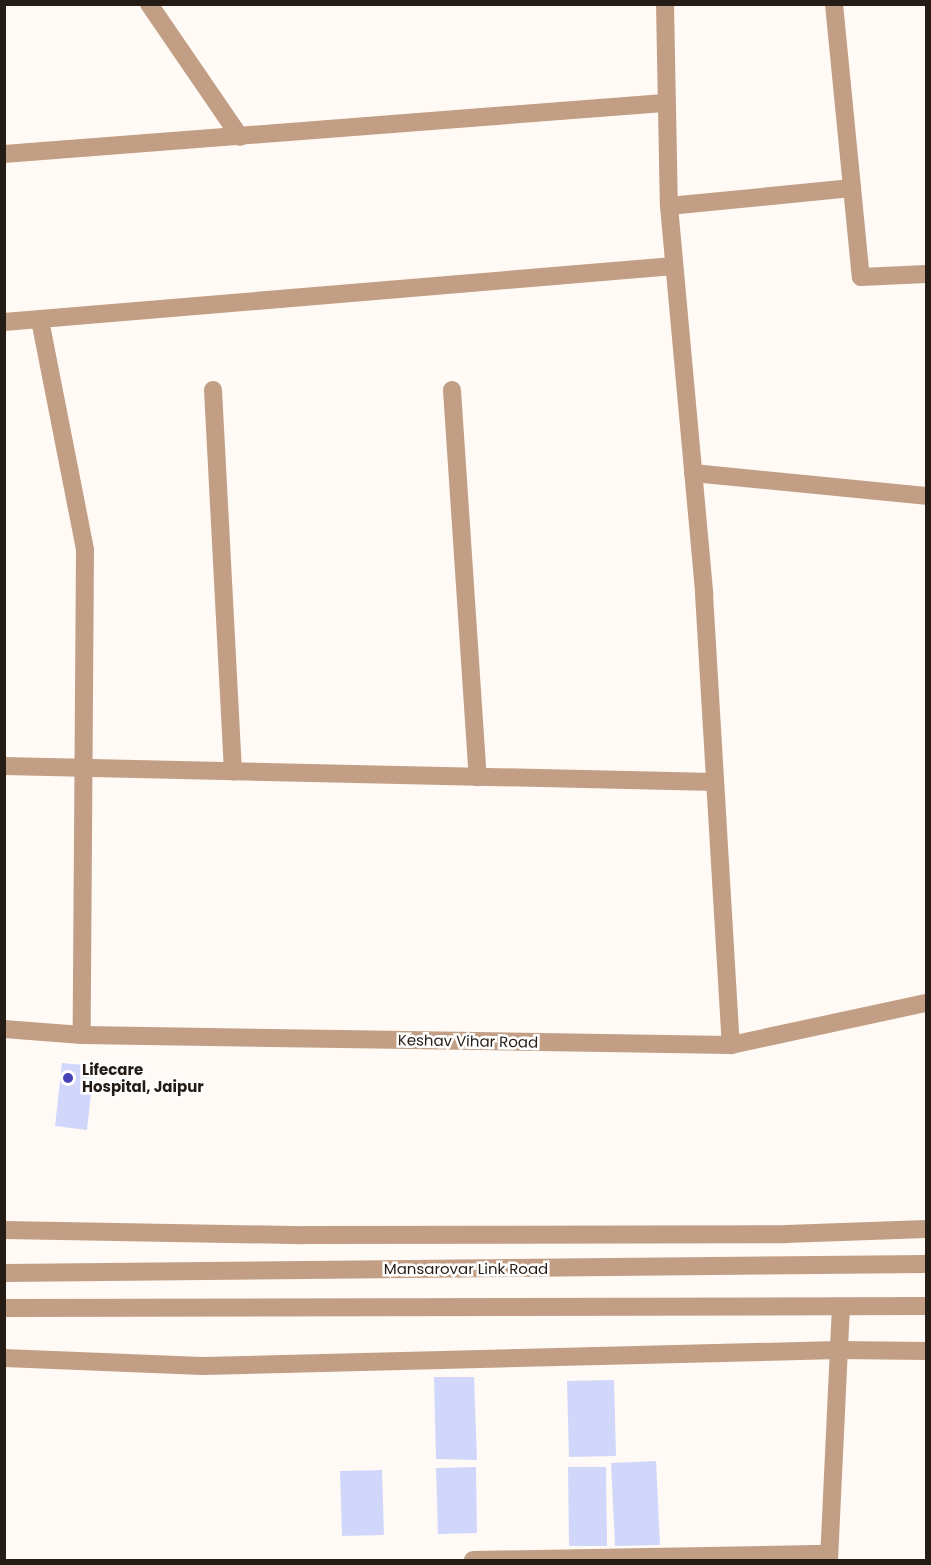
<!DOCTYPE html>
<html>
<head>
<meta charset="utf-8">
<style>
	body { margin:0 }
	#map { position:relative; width:931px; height:1565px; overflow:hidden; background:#fffaf6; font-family:Poppins,sans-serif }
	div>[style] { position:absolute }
	.building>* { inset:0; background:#d1d7fb }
	.minor>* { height:18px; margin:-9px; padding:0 9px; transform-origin:9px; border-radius:9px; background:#c29f84 }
	.dots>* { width:16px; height:16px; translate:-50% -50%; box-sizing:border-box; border:3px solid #fff; border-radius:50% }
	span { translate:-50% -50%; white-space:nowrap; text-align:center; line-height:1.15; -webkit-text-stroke:5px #fff; paint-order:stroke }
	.street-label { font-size:15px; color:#241c15 }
	.poi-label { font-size:15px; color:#241c15; font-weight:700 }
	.left { translate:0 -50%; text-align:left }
	.frame { position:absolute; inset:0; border:6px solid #241c15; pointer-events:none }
</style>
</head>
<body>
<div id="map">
	<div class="building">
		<div style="clip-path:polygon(62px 1063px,94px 1066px,87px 1130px,55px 1126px)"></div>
		<div style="clip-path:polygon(434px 1377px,474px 1377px,477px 1460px,436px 1459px)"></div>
		<div style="clip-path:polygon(614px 1380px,616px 1456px,569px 1457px,567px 1381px)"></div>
		<div style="clip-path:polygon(656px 1461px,660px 1545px,615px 1546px,611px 1463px)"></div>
		<div style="clip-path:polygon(476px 1467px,477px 1533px,438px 1534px,436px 1468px)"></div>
		<div style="clip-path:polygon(568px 1467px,606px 1467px,607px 1546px,569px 1546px)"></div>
		<div style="clip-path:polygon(382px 1470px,384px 1535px,342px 1536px,340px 1471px)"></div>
	</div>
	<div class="minor">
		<div style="left:149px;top:4px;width:161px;rotate:55.6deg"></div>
		<div style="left:665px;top:4px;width:202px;rotate:88.9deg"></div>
		<div style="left:669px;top:206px;width:390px;rotate:84.8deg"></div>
		<div style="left:704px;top:594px;width:452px;rotate:86.6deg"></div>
		<div style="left:834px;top:4px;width:274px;rotate:84.4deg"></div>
		<div style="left:861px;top:277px;width:65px;rotate:-2.6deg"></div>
		<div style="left:4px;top:154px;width:662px;rotate:-4.42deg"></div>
		<div style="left:669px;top:206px;width:184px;rotate:-5.6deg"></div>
		<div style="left:40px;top:320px;width:234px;rotate:78.9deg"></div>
		<div style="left:85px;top:550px;width:485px;rotate:90.4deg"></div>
		<div style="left:4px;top:322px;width:672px;rotate:-4.78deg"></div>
		<div style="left:213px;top:390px;width:382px;rotate:87deg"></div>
		<div style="left:452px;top:390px;width:388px;rotate:86.2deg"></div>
		<div style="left:693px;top:473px;width:234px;rotate:5.6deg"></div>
		<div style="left:4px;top:766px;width:711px;rotate:1.29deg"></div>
		<div style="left:4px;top:1029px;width:78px;rotate:4.4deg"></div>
		<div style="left:82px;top:1035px;width:649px;rotate:0.88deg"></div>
		<div style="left:731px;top:1045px;width:199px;rotate:-12.2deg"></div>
		<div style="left:4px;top:1230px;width:300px;rotate:1deg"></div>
		<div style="left:304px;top:1235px;width:482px;rotate:-0.1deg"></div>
		<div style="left:786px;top:1234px;width:140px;rotate:-2deg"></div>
		<div style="left:4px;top:1273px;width:922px;rotate:-0.56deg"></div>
		<div style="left:4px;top:1308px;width:922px;rotate:-0.12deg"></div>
		<div style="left:4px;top:1358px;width:198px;rotate:2.3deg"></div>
		<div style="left:202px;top:1366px;width:637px;rotate:-1.44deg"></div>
		<div style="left:839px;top:1350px;width:87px;rotate:0.7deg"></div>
		<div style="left:473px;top:1560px;width:356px;rotate:-1deg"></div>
		<div style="left:829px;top:1560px;width:253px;rotate:-87.3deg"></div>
	</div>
	<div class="dots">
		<div style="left:68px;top:1078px;background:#4643b9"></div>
	</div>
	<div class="street-label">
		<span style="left:468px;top:1041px;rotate:1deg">Keshav Vihar Road</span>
		<span style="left:466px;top:1269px">Mansarovar Link Road</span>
	</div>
	<div class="poi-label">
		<span class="left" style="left:82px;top:1078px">Lifecare<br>Hospital, Jaipur</span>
	</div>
	<div class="frame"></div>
</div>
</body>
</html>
